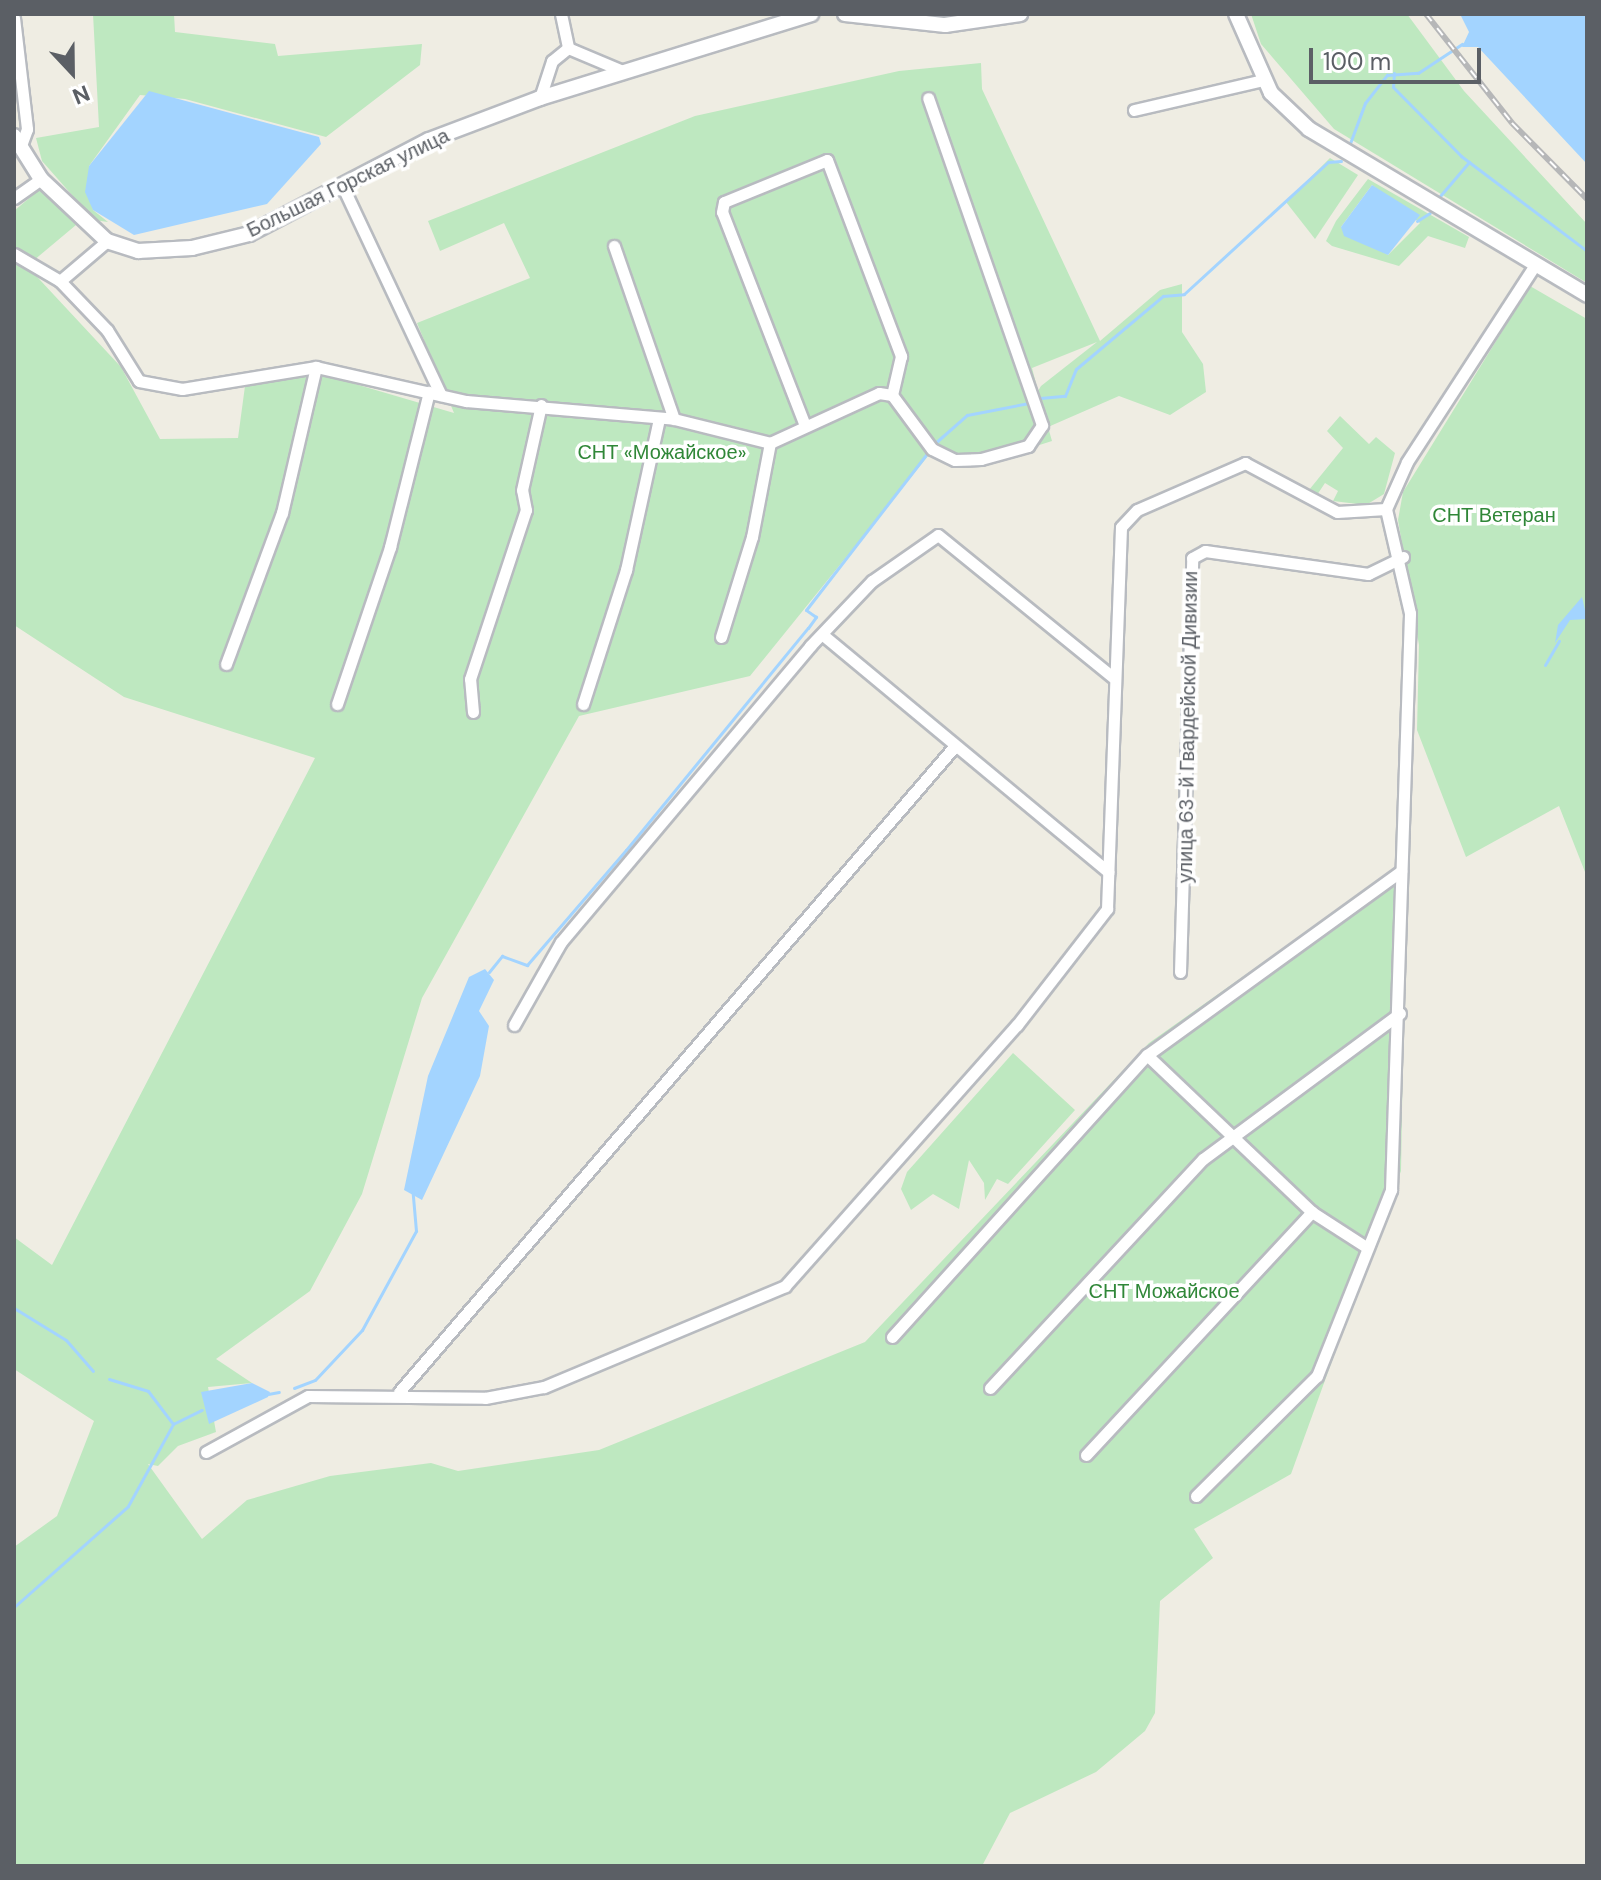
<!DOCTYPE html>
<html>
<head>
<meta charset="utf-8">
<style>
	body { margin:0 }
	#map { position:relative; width:1601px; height:1880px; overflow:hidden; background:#efede3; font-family:"DM Sans",sans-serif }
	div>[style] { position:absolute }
	.green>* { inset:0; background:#bee8c0 }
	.water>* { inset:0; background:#a3d4ff }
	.stream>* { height:3px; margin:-1.5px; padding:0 1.5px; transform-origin:1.5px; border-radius:1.5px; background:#a3d4ff }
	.roads { filter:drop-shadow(2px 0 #b8bbc0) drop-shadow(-2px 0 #b8bbc0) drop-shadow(0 2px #b8bbc0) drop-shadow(0 -2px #b8bbc0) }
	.minor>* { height:11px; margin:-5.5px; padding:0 5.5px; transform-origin:5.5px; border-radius:5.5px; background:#fff }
	.tertiary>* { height:14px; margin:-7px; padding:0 7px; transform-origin:7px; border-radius:7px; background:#fff }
	.rail>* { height:6px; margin-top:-3px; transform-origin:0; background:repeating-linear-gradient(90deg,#fff 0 9px,#b6b7b8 0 18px); box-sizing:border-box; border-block:2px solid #b6b7b8 }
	span { translate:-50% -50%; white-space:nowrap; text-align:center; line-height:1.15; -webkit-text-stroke:7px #fff; paint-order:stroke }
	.street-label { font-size:20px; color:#5b5f65 }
	.park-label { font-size:20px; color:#308738 }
	.frame { position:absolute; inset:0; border:16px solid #5b5f65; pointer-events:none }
	.north { position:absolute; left:32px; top:32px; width:80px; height:80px; -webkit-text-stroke:6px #fff; paint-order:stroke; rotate:158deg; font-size:22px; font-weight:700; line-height:32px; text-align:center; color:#5b5f65 }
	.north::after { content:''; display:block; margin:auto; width:28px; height:36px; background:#5b5f65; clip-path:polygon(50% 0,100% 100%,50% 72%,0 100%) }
	.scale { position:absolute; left:1309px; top:48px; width:172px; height:36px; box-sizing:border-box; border:4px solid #5b5f65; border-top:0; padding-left:10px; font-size:24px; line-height:28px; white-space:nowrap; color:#5b5f65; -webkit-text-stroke:6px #fff; paint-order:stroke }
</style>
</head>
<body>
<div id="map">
	<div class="green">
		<div style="clip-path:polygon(93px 14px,174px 14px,175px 32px,275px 44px,278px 56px,422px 44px,420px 65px,326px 137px,185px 99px,140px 95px,89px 166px,93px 210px,108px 222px,94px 220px,42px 161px,36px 138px,99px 127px)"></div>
		<div style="clip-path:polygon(1251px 14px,1407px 14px,1464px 91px,1587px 224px,1587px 283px,1334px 129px,1261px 44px)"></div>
		<div style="clip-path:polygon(evenodd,981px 63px,982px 89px,1100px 341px,1160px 290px,1182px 284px,1182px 332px,1203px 364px,1206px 392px,1170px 415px,1119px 396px,1048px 427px,1052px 441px,986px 462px,932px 451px,750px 676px,579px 716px,422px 998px,362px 1194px,310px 1291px,216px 1359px,252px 1383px,208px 1387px,216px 1432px,178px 1446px,158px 1466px,148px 1464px,202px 1539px,247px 1500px,330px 1476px,431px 1463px,458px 1471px,599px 1450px,865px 1342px,1149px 1043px,1395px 869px,1406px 869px,1401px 1171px,1291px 1474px,1194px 1529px,1213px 1558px,1160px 1601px,1155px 1713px,1145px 1731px,1096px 1772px,1010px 1813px,982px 1866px,14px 1866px,14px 1547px,57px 1516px,94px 1421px,14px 1369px,14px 1237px,52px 1265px,315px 758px,124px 697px,14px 625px,14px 211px,40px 189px,76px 225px,27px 266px,121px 367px,160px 439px,238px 438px,245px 386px,321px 374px,454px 413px,417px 323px,530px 278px,504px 223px,440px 251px,428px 221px,695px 116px,899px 71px,981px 63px,1097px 342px,1041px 386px,1038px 391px,1032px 368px,1097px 342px)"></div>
		<div style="clip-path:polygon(1330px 158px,1358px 175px,1315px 239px,1286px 202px)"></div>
		<div style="clip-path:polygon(evenodd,1368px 179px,1469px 237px,1465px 248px,1428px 236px,1399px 266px,1332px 246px,1326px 241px,1336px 221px,1368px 179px,1372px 185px,1420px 223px,1388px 255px,1341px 227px,1372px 185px)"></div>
		<div style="clip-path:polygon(1530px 286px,1587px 319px,1587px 877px,1559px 806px,1466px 857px,1417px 730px,1419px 645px,1398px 520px,1403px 492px)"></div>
		<div style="clip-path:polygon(1340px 416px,1369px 444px,1376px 437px,1395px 453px,1384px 494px,1366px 505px,1333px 501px,1338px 491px,1325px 483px,1317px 495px,1309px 490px,1343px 448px,1327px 431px)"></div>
		<div style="clip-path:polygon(1013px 1053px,1075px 1110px,1008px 1184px,997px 1179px,985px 1200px,984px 1183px,969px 1160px,959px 1209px,933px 1194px,911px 1210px,901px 1189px,907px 1172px)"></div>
	</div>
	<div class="water">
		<div style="clip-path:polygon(1460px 14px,1587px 14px,1587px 164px,1478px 47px,1462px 47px,1469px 32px)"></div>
		<div style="clip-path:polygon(149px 91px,319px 137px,321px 144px,267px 204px,134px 235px,93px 210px,85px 192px,89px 166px)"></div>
		<div style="clip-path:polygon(1372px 185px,1420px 215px,1388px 255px,1344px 236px,1341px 227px)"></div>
		<div style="clip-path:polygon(1582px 597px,1587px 619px,1570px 620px,1555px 643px,1558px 625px)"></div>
		<div style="clip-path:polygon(485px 969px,494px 980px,479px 1011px,489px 1026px,480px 1076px,422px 1200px,404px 1190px,428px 1076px,469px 977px)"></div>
		<div style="clip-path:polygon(252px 1383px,270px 1392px,268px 1397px,209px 1424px,201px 1392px)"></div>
	</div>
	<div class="stream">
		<div style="left:1394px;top:73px;width:14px;rotate:94deg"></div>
		<div style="left:1393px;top:87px;width:97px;rotate:45.4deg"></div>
		<div style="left:1461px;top:156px;width:158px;rotate:37deg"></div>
		<div style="left:1349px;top:146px;width:46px;rotate:-69.6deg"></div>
		<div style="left:1365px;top:103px;width:36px;rotate:-52deg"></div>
		<div style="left:1387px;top:75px;width:31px;rotate:-4deg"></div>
		<div style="left:1418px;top:73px;width:53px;rotate:-33.4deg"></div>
		<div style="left:1440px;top:196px;width:45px;rotate:-49.5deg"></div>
		<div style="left:1417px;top:221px;width:15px;rotate:-32deg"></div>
		<div style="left:1040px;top:398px;width:25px;rotate:-5deg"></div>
		<div style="left:1065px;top:396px;width:29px;rotate:-68deg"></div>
		<div style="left:1076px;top:369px;width:114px;rotate:-40deg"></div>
		<div style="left:1163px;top:296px;width:21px;rotate:-5deg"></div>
		<div style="left:1184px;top:294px;width:195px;rotate:-42.5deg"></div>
		<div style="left:1328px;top:162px;width:13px;rotate:-4deg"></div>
		<div style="left:934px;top:444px;width:44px;rotate:-41.3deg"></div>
		<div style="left:967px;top:415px;width:63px;rotate:-11deg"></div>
		<div style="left:1545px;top:665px;width:28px;rotate:-60deg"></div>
		<div style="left:489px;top:972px;width:21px;rotate:-51deg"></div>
		<div style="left:502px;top:956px;width:27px;rotate:20deg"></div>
		<div style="left:527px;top:965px;width:152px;rotate:-49.3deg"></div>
		<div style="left:626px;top:850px;width:287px;rotate:-50.7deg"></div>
		<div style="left:808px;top:628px;width:14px;rotate:-54deg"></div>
		<div style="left:816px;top:617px;width:12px;rotate:-145deg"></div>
		<div style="left:806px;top:610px;width:201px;rotate:-52.3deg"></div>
		<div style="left:14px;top:1308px;width:61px;rotate:31.6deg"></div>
		<div style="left:66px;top:1340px;width:41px;rotate:48.9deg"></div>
		<div style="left:109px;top:1379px;width:41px;rotate:17.1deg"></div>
		<div style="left:148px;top:1391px;width:41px;rotate:52.9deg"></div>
		<div style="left:294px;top:1388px;width:22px;rotate:-21deg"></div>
		<div style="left:315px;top:1380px;width:69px;rotate:-46.8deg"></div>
		<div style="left:362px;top:1330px;width:113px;rotate:-61.4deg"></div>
		<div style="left:416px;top:1231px;width:38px;rotate:-95deg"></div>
		<div style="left:268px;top:1394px;width:11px;rotate:-10deg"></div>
		<div style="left:173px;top:1424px;width:32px;rotate:-26deg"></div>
		<div style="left:14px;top:1607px;width:152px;rotate:-41.5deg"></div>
		<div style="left:128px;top:1506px;width:94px;rotate:-61.2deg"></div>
	</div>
	<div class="roads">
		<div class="minor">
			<div style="left:561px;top:14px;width:35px;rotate:78deg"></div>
			<div style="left:14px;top:18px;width:112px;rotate:83.3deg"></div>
			<div style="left:27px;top:129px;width:15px;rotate:110deg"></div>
			<div style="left:568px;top:48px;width:62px;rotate:22.8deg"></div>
			<div style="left:540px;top:98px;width:39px;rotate:-72deg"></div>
			<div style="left:552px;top:61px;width:21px;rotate:-39deg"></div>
			<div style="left:1134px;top:110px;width:132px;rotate:-13.1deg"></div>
			<div style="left:342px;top:185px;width:232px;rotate:64.8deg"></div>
			<div style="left:14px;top:198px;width:33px;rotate:-35deg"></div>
			<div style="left:614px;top:246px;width:183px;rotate:70.9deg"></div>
			<div style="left:14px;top:254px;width:53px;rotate:30.4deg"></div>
			<div style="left:60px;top:281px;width:68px;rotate:46.2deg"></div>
			<div style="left:107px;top:330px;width:60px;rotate:57.9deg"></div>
			<div style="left:139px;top:381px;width:44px;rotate:10.5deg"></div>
			<div style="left:182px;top:389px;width:136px;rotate:-9.3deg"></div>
			<div style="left:316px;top:367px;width:154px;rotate:12.8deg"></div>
			<div style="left:466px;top:401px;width:209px;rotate:4.9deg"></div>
			<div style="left:674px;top:419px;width:99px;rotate:14deg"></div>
			<div style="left:770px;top:443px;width:120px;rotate:-24.6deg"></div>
			<div style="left:879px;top:393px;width:13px;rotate:9deg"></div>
			<div style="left:892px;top:395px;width:67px;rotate:53.5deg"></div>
			<div style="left:932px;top:449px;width:25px;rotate:26deg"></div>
			<div style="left:955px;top:460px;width:26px;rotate:-2deg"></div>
			<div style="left:981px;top:459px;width:49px;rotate:-15.5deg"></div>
			<div style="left:1028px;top:446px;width:25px;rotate:-56deg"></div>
			<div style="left:1042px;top:425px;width:346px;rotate:-109.2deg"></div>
			<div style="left:60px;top:281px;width:62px;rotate:-40.4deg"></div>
			<div style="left:804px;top:423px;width:226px;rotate:-111.2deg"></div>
			<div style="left:722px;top:212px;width:10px;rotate:-79deg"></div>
			<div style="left:724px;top:202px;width:111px;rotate:-22.2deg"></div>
			<div style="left:827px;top:160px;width:210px;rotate:69.3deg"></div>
			<div style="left:901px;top:356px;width:40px;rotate:103deg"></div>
			<div style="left:823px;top:635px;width:371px;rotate:39.7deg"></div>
			<div style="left:721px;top:637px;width:105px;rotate:-72.8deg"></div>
			<div style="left:752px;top:537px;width:96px;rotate:-79.2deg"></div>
			<div style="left:226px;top:664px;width:161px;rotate:-69.7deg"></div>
			<div style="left:282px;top:513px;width:150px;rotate:-76.9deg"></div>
			<div style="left:337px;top:704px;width:166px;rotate:-71.3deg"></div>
			<div style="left:390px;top:547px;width:160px;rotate:-75.9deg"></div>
			<div style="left:583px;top:704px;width:141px;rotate:-72.2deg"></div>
			<div style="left:626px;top:570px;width:155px;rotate:-77.7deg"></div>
			<div style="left:473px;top:712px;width:33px;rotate:-95deg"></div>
			<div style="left:470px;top:679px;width:178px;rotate:-71.7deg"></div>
			<div style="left:526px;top:510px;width:20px;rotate:-101deg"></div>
			<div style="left:522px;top:490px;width:87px;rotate:-77.4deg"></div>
			<div style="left:1180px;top:972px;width:414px;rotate:-88.3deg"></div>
			<div style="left:1192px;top:558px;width:15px;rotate:-28deg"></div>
			<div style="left:1205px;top:551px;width:165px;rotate:8deg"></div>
			<div style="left:1368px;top:574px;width:39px;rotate:-26deg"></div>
			<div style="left:514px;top:1025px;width:95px;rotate:-60.5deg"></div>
			<div style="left:561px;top:942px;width:387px;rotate:-49.9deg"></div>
			<div style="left:810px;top:646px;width:90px;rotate:-46.4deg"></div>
			<div style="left:872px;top:581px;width:80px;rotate:-34.9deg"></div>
			<div style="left:938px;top:535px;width:225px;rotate:39.1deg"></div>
			<div style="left:1147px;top:1055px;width:228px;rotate:43.6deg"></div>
			<div style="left:1312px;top:1212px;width:64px;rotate:32.9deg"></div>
			<div style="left:892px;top:1337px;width:380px;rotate:-47.9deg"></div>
			<div style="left:1147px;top:1055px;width:314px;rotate:-35.9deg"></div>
			<div style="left:990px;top:1388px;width:313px;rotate:-47.1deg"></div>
			<div style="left:1203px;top:1159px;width:245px;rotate:-36.5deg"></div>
			<div style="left:399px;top:1392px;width:851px;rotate:-49.29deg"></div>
			<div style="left:206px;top:1452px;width:116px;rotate:-28.8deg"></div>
			<div style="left:308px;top:1396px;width:177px;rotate:0.6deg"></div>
			<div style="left:485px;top:1398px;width:60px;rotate:-10.6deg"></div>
			<div style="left:544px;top:1387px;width:261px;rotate:-22.7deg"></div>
			<div style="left:785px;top:1286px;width:349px;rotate:-48.4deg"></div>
			<div style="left:1017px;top:1025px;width:147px;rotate:-52.2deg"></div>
			<div style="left:1107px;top:909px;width:382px;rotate:-87.9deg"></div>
			<div style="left:1121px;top:527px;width:23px;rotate:-47deg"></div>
			<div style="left:1137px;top:510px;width:118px;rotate:-23.5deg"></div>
			<div style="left:1245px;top:463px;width:104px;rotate:28deg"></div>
			<div style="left:1337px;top:512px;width:49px;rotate:-3.5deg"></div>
			<div style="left:1086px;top:1455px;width:332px;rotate:-47.1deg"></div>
			<div style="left:1196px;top:1496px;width:170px;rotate:-44.8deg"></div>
			<div style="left:1317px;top:1376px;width:200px;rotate:-68.3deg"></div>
			<div style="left:1391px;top:1190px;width:577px;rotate:-88.11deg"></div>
			<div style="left:1410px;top:613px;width:107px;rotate:-103deg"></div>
			<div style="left:1386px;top:509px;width:51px;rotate:-65.9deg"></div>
			<div style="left:1407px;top:462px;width:235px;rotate:-57deg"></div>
		</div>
		<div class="tertiary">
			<div style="left:845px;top:14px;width:101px;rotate:6.3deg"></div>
			<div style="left:945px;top:25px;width:76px;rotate:-8.3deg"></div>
			<div style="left:1236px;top:14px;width:86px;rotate:66.1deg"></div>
			<div style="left:1271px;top:93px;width:52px;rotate:43.5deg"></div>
			<div style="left:1309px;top:129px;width:324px;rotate:30.8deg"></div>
			<div style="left:14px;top:136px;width:51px;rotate:57.9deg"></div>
			<div style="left:41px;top:179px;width:91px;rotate:43.2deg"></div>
			<div style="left:107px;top:241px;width:33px;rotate:18deg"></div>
			<div style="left:138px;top:251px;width:54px;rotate:-3.2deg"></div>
			<div style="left:192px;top:248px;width:59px;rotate:-13.8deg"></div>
			<div style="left:249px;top:234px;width:203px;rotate:-27.6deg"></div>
			<div style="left:429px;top:140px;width:119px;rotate:-20.7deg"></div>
			<div style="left:540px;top:98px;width:284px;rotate:-17.2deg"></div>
		</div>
	</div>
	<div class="rail">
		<div style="left:1426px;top:14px;width:139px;rotate:51.7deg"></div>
		<div style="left:1512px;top:123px;width:107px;rotate:45.4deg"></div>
	</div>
	<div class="street-label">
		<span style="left:348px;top:183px;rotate:-26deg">Большая Горская улица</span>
		<span style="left:1188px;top:727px;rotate:-89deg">улица 63-й Гвардейской Дивизии</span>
	</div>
	<div class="park-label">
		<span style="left:662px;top:452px">СНТ «Можайское»</span>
		<span style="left:1494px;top:515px">СНТ Ветеран</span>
		<span style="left:1164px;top:1291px">СНТ Можайское</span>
	</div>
	<div class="frame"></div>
	<div class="north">N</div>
	<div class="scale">100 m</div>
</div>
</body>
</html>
